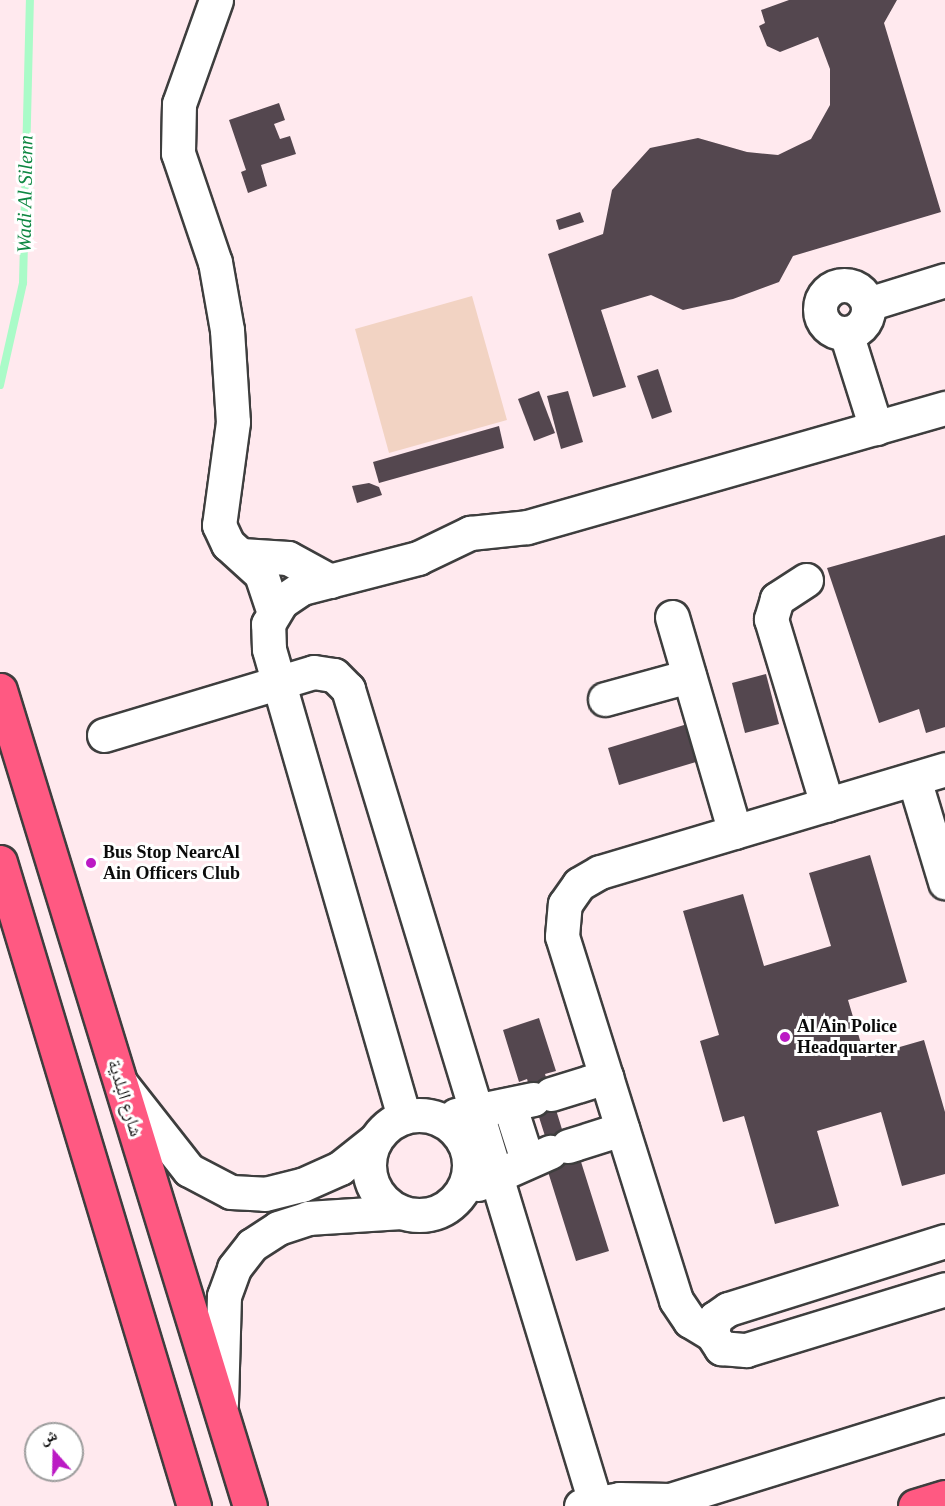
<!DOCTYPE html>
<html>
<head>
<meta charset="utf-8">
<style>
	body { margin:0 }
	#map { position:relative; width:945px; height:1506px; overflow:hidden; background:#ffe9ee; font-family:"Times New Roman","Noto Naskh Arabic",serif }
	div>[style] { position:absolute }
	.pitch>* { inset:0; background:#f2d3c3 }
	.stream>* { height:8px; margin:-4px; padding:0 4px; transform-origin:4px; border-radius:4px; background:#aafbc8 }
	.building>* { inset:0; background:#54474f }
	.roads { filter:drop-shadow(2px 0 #3e3e3e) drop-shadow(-2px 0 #3e3e3e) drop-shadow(0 2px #3e3e3e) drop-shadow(0 -2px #3e3e3e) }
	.minor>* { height:33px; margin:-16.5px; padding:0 16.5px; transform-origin:16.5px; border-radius:16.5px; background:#fff }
	.minor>.ring { margin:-16.5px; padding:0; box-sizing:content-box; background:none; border:33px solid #fff; border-radius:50% }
	.major>* { height:33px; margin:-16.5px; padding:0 16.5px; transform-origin:16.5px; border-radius:16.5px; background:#ff5982 }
	.dots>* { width:16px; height:16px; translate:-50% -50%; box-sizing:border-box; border:3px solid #fff; border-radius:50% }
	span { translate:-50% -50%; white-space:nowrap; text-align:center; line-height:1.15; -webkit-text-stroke:6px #fff; paint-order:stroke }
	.poi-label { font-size:18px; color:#0b0b0b; font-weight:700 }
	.left { translate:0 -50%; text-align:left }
	.street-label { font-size:18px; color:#0b0b0b }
	.water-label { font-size:20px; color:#0e8742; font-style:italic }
	.north { position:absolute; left:24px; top:1422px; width:60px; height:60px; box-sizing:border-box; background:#fff; border:2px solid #9d9d9d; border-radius:50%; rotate:340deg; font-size:16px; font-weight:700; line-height:24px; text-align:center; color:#0b0b0b }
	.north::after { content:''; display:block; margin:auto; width:21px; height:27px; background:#bb1ac4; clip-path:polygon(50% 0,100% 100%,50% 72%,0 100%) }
</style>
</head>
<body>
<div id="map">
	<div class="pitch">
		<div style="clip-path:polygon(472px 296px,507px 420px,389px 453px,355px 329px)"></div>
	</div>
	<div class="stream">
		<div style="left:0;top:385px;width:105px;rotate:-77.3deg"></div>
		<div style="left:23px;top:283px;width:283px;rotate:-88.6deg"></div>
	</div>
	<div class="building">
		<div style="clip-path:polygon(789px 0,897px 0,884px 23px,941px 212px,793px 256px,779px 282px,733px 299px,683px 310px,651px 295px,601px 310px,626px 387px,593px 397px,548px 254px,603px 234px,612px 190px,650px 148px,698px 138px,747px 152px,778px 155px,811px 139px,830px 105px,830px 69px,818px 37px,780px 52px,767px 46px,759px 26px,765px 23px,761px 10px)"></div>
		<div style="clip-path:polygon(279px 103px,285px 120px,274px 124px,280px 139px,290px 136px,296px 154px,261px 165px,267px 186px,248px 193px,241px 172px,246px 170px,229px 120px)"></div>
		<div style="clip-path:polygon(580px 212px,584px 222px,559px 230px,556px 220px)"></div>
		<div style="clip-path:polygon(658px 369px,672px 412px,652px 419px,637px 376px)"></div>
		<div style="clip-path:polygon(539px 391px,555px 433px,534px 441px,518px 399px)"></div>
		<div style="clip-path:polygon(568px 391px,583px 442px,561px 449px,547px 396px)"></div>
		<div style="clip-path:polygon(499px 426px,504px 448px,379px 483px,373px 462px)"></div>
		<div style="clip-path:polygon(369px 483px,379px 487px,382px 495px,357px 503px,352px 486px)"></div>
		<div style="clip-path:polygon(945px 535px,945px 727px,926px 733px,919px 709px,879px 723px,827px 568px)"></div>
		<div style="clip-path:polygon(766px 674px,779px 724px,745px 733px,732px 683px)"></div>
		<div style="clip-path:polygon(694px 722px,706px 759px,619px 785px,608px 748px)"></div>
		<div style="clip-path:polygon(870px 855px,907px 982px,848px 1000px,865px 1057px,924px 1040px,945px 1112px,945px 1174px,902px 1186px,881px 1112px,817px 1131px,839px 1206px,775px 1224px,744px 1116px,723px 1122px,700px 1041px,719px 1035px,683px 911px,743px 894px,764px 966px,831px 946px,809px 873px)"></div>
		<div style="clip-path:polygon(539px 1018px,556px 1071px,545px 1074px,569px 1152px,577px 1149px,609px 1251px,576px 1261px,544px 1159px,550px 1152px,527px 1079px,519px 1082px,503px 1030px)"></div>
	</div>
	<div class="roads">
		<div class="minor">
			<div style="left:216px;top:0;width:110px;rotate:109.6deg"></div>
			<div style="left:179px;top:104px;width:49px;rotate:91.2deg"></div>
			<div style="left:178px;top:153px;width:115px;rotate:71.3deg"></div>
			<div style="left:215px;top:262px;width:69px;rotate:80deg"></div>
			<div style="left:227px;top:330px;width:92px;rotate:86.3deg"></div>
			<div style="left:233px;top:422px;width:104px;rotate:97.7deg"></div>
			<div style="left:219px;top:525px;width:21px;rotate:65deg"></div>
			<div style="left:228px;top:544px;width:45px;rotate:42.3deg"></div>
			<div style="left:261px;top:574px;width:41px;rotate:71.6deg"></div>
			<div class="ring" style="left:820px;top:285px;width:15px;height:15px"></div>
			<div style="left:868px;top:304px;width:81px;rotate:-17.3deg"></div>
			<div style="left:846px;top:333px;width:100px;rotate:72.5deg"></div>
			<div style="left:241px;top:555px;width:47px;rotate:3.7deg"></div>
			<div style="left:288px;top:558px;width:48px;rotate:28.7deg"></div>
			<div style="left:806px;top:580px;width:35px;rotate:147deg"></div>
			<div style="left:777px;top:599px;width:21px;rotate:107deg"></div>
			<div style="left:771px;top:619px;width:194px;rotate:73.2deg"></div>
			<div style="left:672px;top:617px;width:224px;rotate:73.7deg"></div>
			<div style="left:605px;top:699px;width:87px;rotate:-15.3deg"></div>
			<div style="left:104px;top:735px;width:219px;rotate:-16.7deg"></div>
			<div style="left:314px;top:672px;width:20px;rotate:9deg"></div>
			<div style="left:334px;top:675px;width:20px;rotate:45deg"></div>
			<div style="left:348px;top:689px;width:850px;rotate:73.1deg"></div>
			<div style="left:914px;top:779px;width:108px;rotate:73.2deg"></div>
			<div style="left:122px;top:1085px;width:108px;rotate:51.8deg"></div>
			<div style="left:189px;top:1170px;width:47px;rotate:27.6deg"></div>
			<div style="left:231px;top:1192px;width:34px;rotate:3deg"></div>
			<div style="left:265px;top:1194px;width:38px;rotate:-14deg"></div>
			<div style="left:302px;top:1185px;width:42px;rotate:-24.1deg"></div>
			<div style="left:340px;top:1168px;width:43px;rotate:-38.5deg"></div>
			<div style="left:551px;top:1094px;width:58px;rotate:-17.2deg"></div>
			<div style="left:510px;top:1107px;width:56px;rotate:72.2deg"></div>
			<div style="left:456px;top:1115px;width:79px;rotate:-11.7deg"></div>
			<div class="ring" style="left:369px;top:1115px;width:67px;height:67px"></div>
			<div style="left:404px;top:1117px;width:487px;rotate:-106.1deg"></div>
			<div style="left:269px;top:649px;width:25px;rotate:-92deg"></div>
			<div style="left:268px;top:624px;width:26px;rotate:-59deg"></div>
			<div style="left:281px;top:602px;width:25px;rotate:-34deg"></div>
			<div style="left:302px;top:588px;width:120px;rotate:-14.5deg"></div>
			<div style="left:418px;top:558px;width:58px;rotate:-25.7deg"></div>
			<div style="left:470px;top:533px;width:57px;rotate:-6deg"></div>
			<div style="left:527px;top:527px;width:435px;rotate:-15.9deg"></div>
			<div style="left:568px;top:1146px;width:57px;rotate:-17.5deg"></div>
			<div style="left:478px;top:1184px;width:79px;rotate:-24deg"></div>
			<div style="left:945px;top:1241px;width:227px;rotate:162.6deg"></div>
			<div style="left:728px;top:1309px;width:16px;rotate:145deg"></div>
			<div style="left:715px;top:1318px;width:16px;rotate:101deg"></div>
			<div style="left:712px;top:1334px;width:17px;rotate:57deg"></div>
			<div style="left:721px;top:1348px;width:25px;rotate:5deg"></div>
			<div style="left:746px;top:1350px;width:208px;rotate:-17deg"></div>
			<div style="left:712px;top:1334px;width:26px;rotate:-149deg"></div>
			<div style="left:690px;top:1321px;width:25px;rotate:-124deg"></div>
			<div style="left:676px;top:1300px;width:381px;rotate:-107.4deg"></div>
			<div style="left:562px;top:936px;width:32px;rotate:-85deg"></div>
			<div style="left:565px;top:904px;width:24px;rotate:-55deg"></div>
			<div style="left:579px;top:884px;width:24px;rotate:-30deg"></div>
			<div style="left:600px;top:872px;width:360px;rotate:-16.6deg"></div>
			<div style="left:221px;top:1403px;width:107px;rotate:-88.4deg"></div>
			<div style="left:224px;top:1296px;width:30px;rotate:-70deg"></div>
			<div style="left:234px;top:1268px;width:29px;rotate:-52deg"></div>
			<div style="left:252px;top:1245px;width:31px;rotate:-33deg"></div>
			<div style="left:278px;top:1228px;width:32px;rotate:-18deg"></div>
			<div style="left:308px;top:1218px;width:93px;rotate:-3.7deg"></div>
			<div style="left:581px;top:1506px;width:39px;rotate:-10deg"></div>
			<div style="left:619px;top:1499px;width:51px;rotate:1.1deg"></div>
			<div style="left:670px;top:1500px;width:288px;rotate:-17.2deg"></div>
		</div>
		<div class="major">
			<div style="left:0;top:690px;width:853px;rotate:72.97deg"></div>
			<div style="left:0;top:862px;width:673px;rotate:73.24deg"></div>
			<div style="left:915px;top:1506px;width:31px;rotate:-17deg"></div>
		</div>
	</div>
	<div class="dots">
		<div style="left:91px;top:863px;background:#bb1ac4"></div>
		<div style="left:785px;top:1037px;background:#bb1ac4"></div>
	</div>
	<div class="poi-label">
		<span class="left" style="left:103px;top:863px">Bus Stop NearcAl<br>Ain Officers Club</span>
		<span class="left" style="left:797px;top:1037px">Al Ain Police<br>Headquarter</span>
	</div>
	<div class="street-label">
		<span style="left:125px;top:1098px;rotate:73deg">شارع البلدية</span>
	</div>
	<div class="water-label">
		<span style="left:25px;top:194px;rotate:-89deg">Wadi Al Silenn</span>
	</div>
	<div class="north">ش</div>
</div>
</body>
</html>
